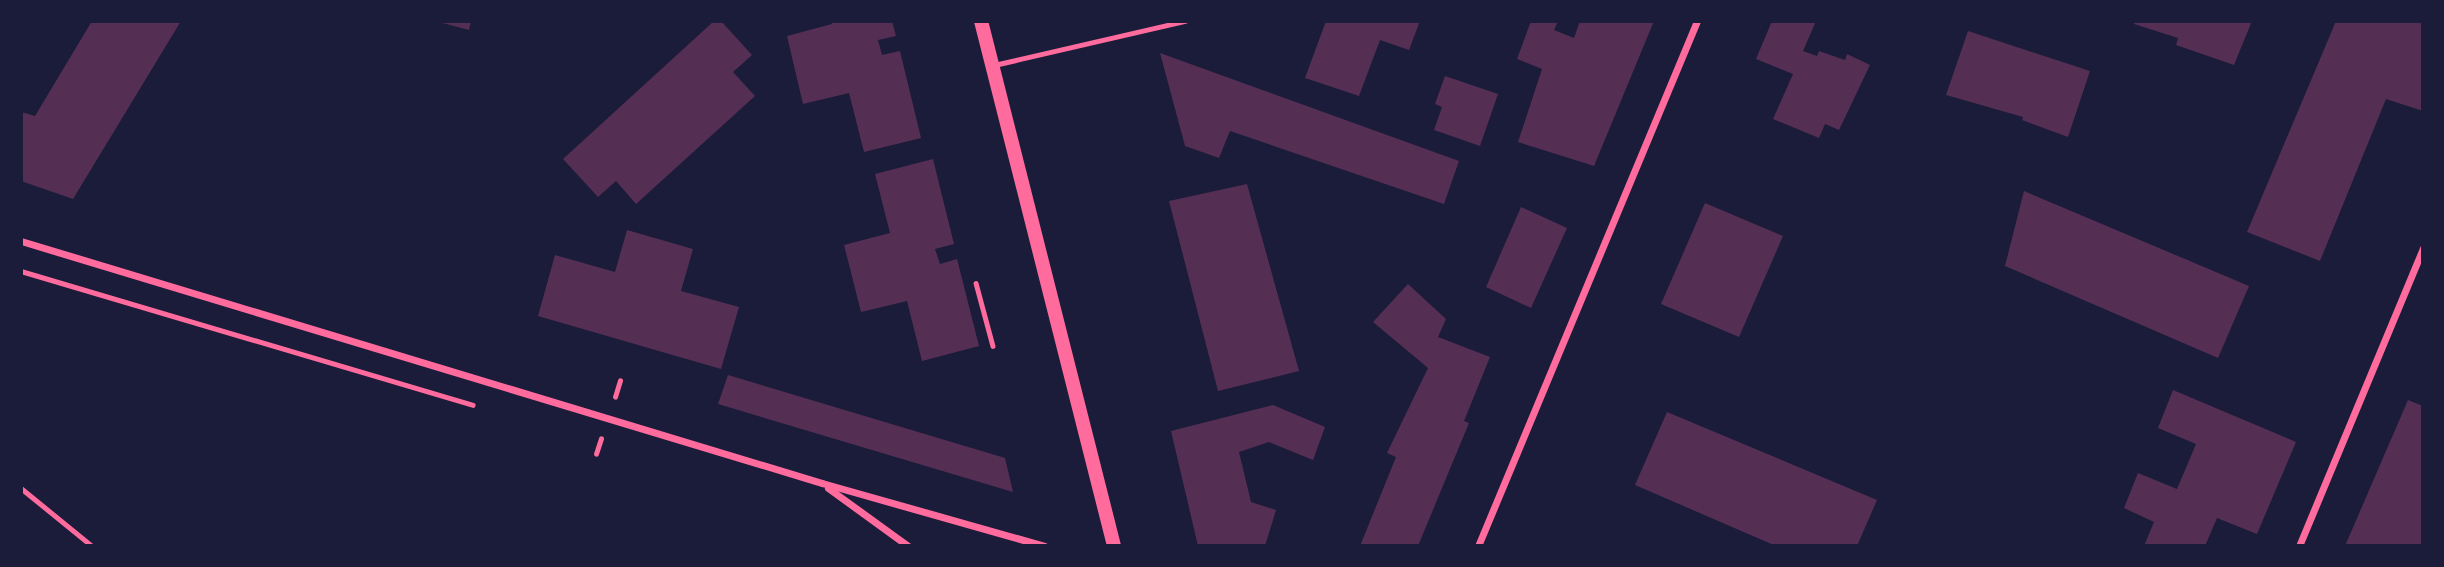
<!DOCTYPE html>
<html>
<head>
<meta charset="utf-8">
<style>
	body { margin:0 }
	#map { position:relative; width:2444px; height:567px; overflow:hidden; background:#1b1b3a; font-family:"Fira Sans",sans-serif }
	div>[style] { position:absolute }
	.building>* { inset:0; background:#542f53 }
	.path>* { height:4.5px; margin:-2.25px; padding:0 2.25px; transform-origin:2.25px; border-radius:2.25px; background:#ff6b9d }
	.service>* { height:5px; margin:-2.5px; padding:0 2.5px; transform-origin:2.5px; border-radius:2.5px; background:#ff6b9d }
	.minor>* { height:7px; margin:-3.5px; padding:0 3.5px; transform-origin:3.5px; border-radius:3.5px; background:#ff6b9d }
	.secondary>* { height:14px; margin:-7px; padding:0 7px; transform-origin:7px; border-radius:7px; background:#ff6b9d }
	span { translate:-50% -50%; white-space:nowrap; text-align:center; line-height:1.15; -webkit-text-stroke:7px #1b1b3a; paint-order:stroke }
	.frame { position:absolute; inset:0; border:23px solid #1b1b3a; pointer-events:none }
</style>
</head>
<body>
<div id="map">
	<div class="building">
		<div style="clip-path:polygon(92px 21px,181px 21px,73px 199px,21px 181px,21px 112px,35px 116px)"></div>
		<div style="clip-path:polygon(435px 21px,471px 21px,469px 30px)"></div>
		<div style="clip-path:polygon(714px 21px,721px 21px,752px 55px,733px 72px,755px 96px,636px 204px,616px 181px,598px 197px,563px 159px)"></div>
		<div style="clip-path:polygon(831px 21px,892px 21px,896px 36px,878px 40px,882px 55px,900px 51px,921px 138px,864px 152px,849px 93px,803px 104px,787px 36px,832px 24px)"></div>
		<div style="clip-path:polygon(1326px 21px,1420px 21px,1409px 50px,1380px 40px,1359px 96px,1305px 78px)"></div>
		<div style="clip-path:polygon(1531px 21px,1558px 21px,1554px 30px,1574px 38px,1580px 21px,1654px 21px,1594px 166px,1518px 142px,1542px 69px,1517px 59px)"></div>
		<div style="clip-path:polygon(1772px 21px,1816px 21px,1803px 51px,1817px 56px,1819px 51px,1845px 60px,1847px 54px,1870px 65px,1839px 130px,1825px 124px,1819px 138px,1773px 119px,1793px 74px,1756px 59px)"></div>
		<div style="clip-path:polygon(2135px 21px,2252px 21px,2234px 65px,2176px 45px,2178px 38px,2134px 24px)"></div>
		<div style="clip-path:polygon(2336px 21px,2414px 21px,2423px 24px,2423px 111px,2386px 99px,2320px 261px,2247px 232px)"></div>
		<div style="clip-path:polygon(1968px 31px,2090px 71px,2068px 137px,2022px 120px,2023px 117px,1946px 95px)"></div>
		<div style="clip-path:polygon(1160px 53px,1459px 161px,1444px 204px,1230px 131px,1219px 158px,1185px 146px)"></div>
		<div style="clip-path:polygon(1445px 76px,1498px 94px,1480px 146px,1434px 130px,1442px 107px,1435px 104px)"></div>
		<div style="clip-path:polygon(933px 159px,954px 244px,935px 249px,940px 264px,957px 259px,979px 346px,922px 361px,907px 301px,861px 312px,844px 245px,890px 233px,875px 174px)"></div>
		<div style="clip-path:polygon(1247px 184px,1299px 371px,1218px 391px,1169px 201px)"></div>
		<div style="clip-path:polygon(2024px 191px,2249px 286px,2218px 358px,2005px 266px)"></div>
		<div style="clip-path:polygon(1705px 203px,1783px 236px,1739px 337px,1661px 304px)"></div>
		<div style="clip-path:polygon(1521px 207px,1567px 228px,1531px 308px,1486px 287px)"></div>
		<div style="clip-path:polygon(627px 230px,693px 249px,681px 291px,739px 307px,721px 369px,538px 316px,555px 255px,615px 272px)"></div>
		<div style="clip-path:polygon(1408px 284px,1446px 319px,1438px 337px,1490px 357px,1464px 421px,1469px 423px,1418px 546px,1360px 546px,1396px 457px,1387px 453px,1428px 368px,1373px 322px)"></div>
		<div style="clip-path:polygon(728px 375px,1005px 458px,1013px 492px,718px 404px)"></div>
		<div style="clip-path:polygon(2173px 390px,2296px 442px,2257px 534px,2217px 518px,2205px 546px,2144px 546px,2154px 522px,2124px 508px,2138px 473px,2177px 489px,2196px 444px,2158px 428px)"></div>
		<div style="clip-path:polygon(2408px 400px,2423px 406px,2423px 546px,2345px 546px)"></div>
		<div style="clip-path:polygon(1273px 405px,1325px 427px,1313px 460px,1269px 442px,1239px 452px,1251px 502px,1276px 510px,1265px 546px,1198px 546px,1171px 431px)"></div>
		<div style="clip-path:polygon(1667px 412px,1877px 500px,1857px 546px,1776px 546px,1635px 485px)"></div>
	</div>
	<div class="path">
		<div style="left:21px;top:271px;width:471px;rotate:16.5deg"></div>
		<div style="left:976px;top:283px;width:65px;rotate:74.9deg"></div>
		<div style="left:615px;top:397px;width:17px;rotate:-73deg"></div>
		<div style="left:596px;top:454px;width:16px;rotate:-72deg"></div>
		<div style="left:21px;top:488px;width:92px;rotate:39.2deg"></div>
	</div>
	<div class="service">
		<div style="left:994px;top:65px;width:196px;rotate:-13deg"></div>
	</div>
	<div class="minor">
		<div style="left:21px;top:241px;width:837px;rotate:16.81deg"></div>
		<div style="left:822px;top:483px;width:231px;rotate:15.8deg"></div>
		<div style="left:828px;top:488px;width:99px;rotate:35.9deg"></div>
		<div style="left:1478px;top:546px;width:569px;rotate:-67.36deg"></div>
		<div style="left:2299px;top:546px;width:323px;rotate:-67.4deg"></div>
	</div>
	<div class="secondary">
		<div style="left:981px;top:21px;width:542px;rotate:75.78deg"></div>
	</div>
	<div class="frame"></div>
</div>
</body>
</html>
